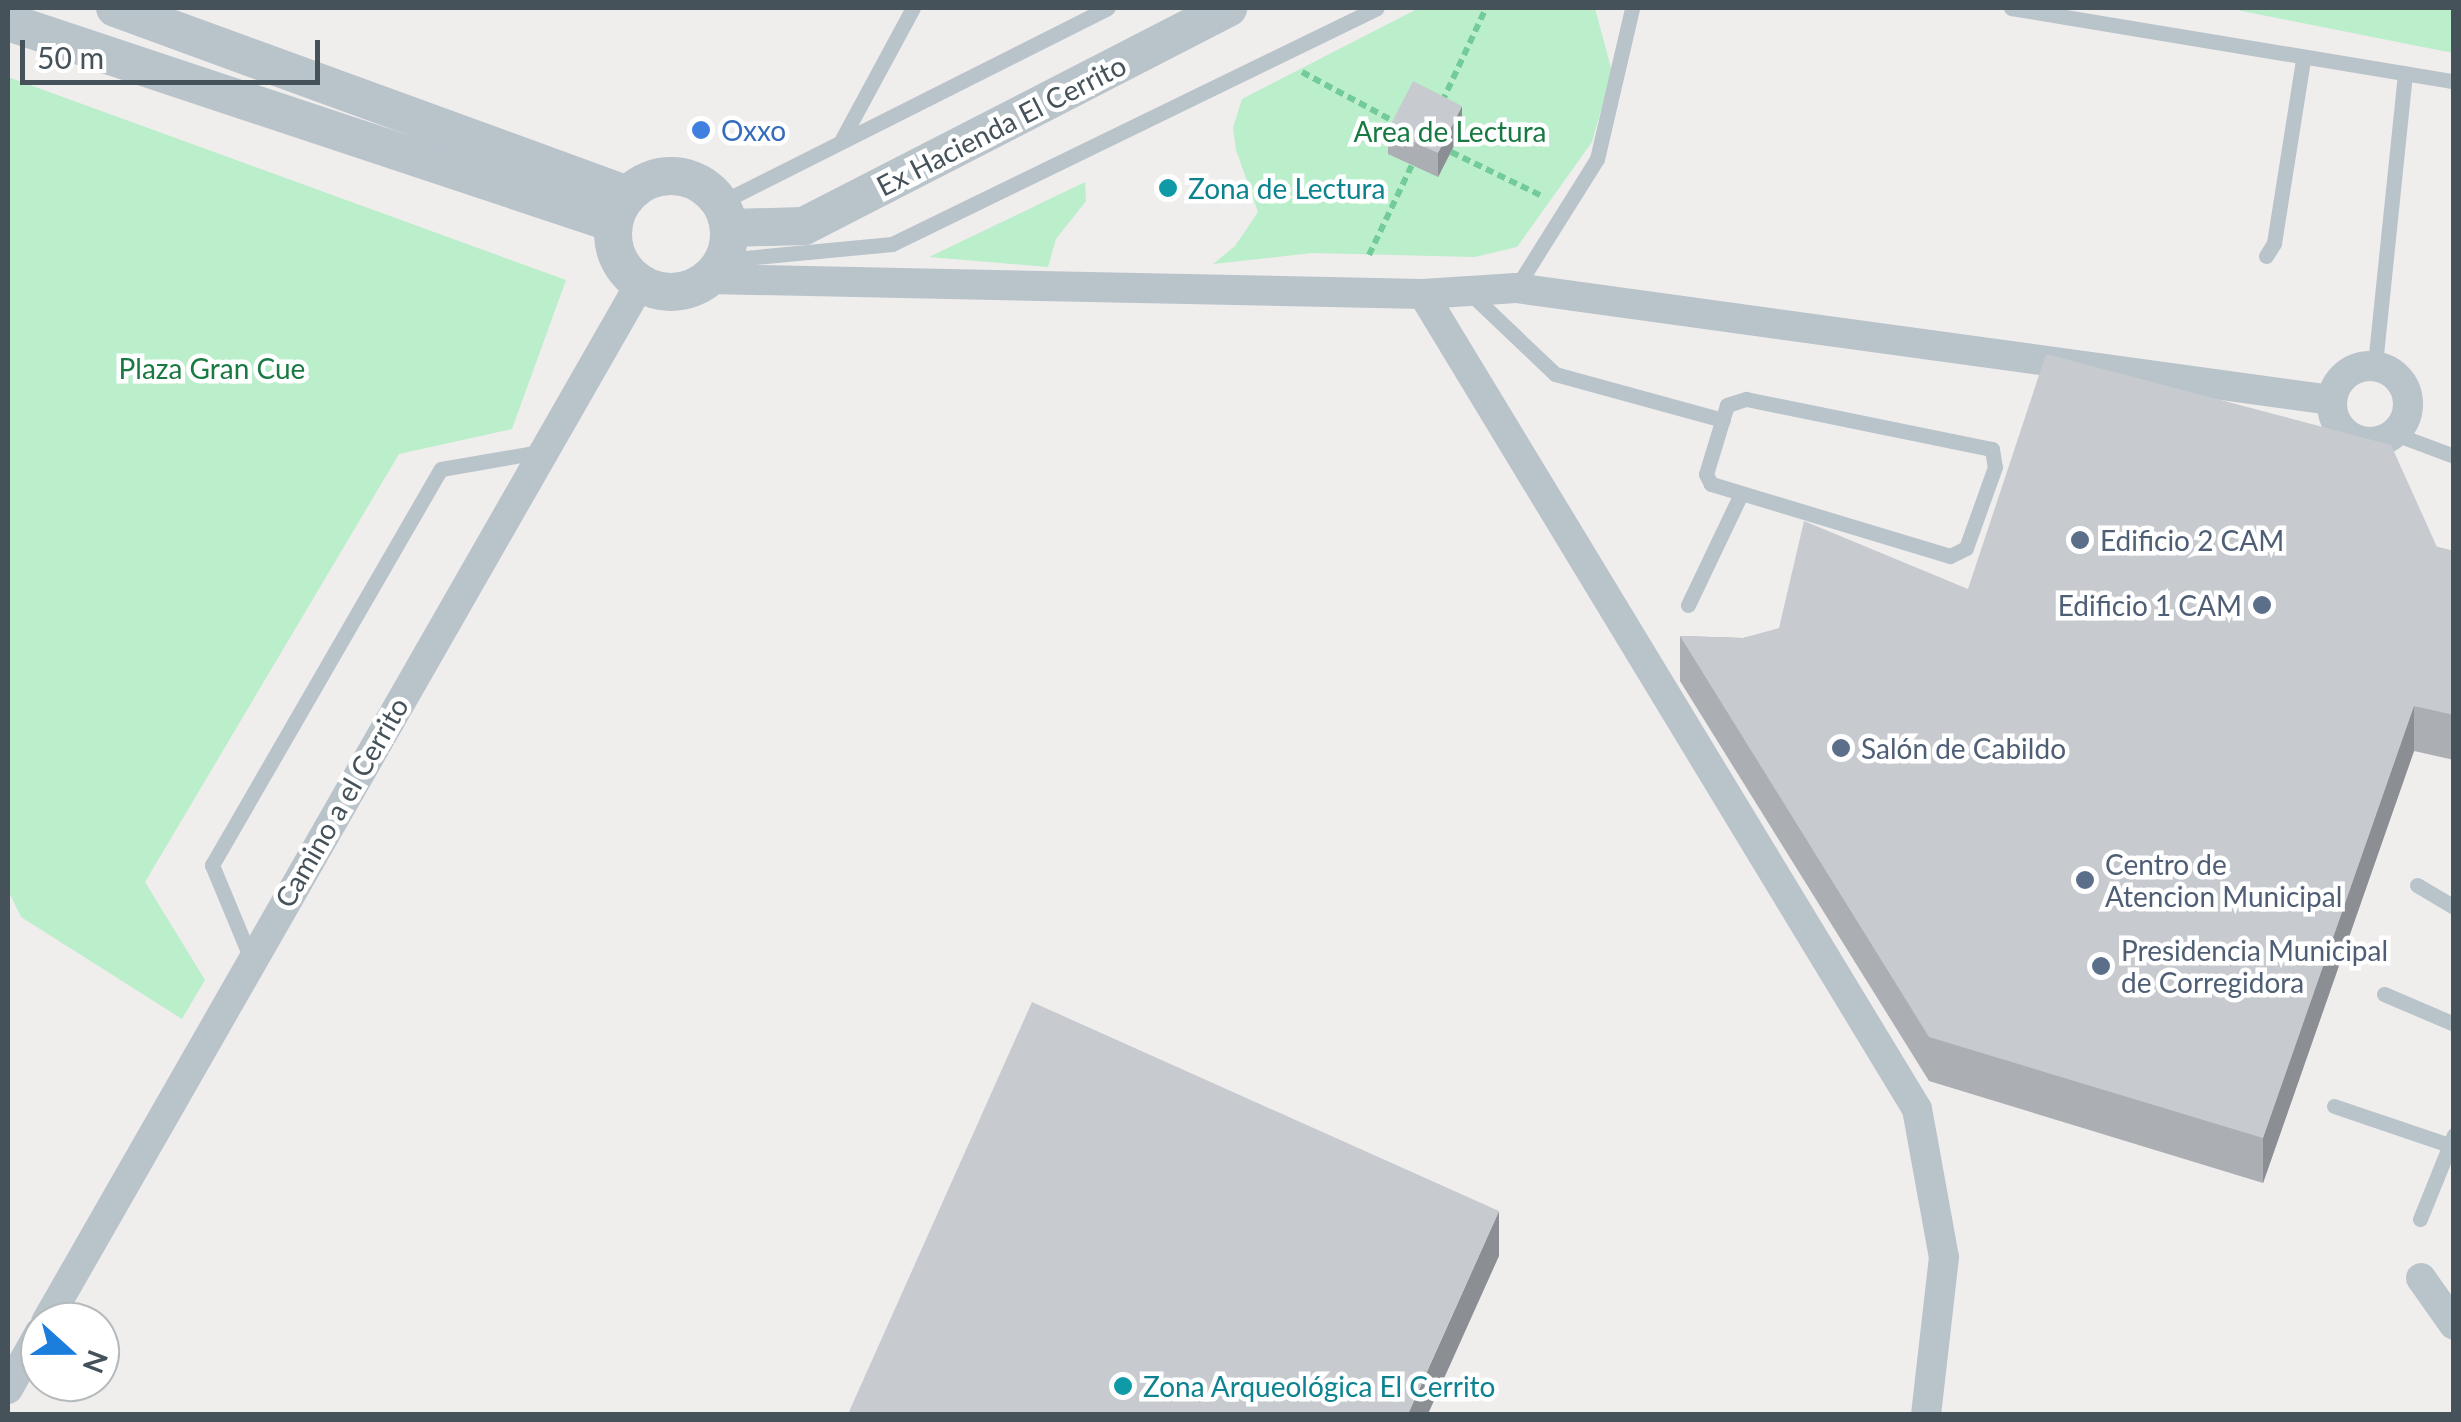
<!DOCTYPE html>
<html>
<head>
<meta charset="utf-8">
<style>
	body { margin:0 }
	#map { position:relative; width:2461px; height:1422px; overflow:hidden; background:#f0eded; font-family:Lato,sans-serif }
	div>[style] { position:absolute }
	.green>* { inset:0; background:#bbeecb }
	.path>* { height:6px; margin-top:-3px; transform-origin:0; background:repeating-linear-gradient(90deg,#74cb9a 0 8px,transparent 0 13px) }
	.service>* { height:15px; margin:-7.5px; padding:0 7.5px; transform-origin:7.5px; border-radius:7.5px; background:#b9c3ca }
	.minor>* { height:30px; margin:-15px; padding:0 15px; transform-origin:15px; border-radius:15px; background:#b9c3ca }
	.minor>.ring { margin:-15px; padding:0; box-sizing:content-box; background:none; border:30px solid #b9c3ca; border-radius:50% }
	.tertiary>* { height:38px; margin:-19px; padding:0 19px; transform-origin:19px; border-radius:19px; background:#b9c3ca }
	.tertiary>.ring { margin:-19px; padding:0; box-sizing:content-box; background:none; border:38px solid #b9c3ca; border-radius:50% }
	.wall>* { inset:0; background:#abafb3 }
	.shaded-wall>* { inset:0; background:#8b8e92 }
	.building>* { inset:0; background:#c7cbd0 }
	.dots>* { width:28px; height:28px; translate:-50% -50%; box-sizing:border-box; border:5px solid #fff; border-radius:50% }
	span { translate:-50% -50%; white-space:nowrap; text-align:center; line-height:1.15; -webkit-text-stroke:9px #fff; paint-order:stroke }
	.street-label { font-size:28px; color:#46525a }
	.shop-label { font-size:28px; color:#366cbe }
	.left { translate:0 -50%; text-align:left }
	.park-label { font-size:28px; color:#187a42 }
	.culture-label { font-size:28px; color:#0d838f }
	.service-label { font-size:28px; color:#4e5e75 }
	.right { translate:-100% -50%; text-align:right }
	.frame { position:absolute; inset:0; border:10px solid #46525a; pointer-events:none }
	.north { position:absolute; left:20px; top:1302px; width:100px; height:100px; box-sizing:border-box; background:#fff; border:2px solid #b5babd; border-radius:50%; rotate:111deg; font-size:28px; font-weight:700; line-height:40px; text-align:center; color:#46525a }
	.north::after { content:''; display:block; margin:auto; width:35px; height:45px; background:#1b7edc; clip-path:polygon(50% 0,100% 100%,50% 72%,0 100%) }
	.scale { position:absolute; left:20px; top:40px; width:300px; height:45px; box-sizing:border-box; border:5px solid #46525a; border-top:0; padding-left:12px; font-size:30px; line-height:35px; white-space:nowrap; color:#46525a; -webkit-text-stroke:8px #fff; paint-order:stroke }
</style>
</head>
<body>
<div id="map">
	<div class="green">
		<div style="clip-path:polygon(1419px 8px,1595px 8px,1612px 72px,1592px 142px,1517px 247px,1475px 257px,1312px 253px,1213px 264px,1235px 246px,1258px 212px,1236px 150px,1233px 128px,1242px 99px)"></div>
		<div style="clip-path:polygon(2227px 8px,2453px 8px,2453px 53px)"></div>
		<div style="clip-path:polygon(8px 77px,566px 280px,512px 429px,399px 454px,145px 882px,205px 980px,182px 1019px,21px 917px,8px 890px)"></div>
		<div style="clip-path:polygon(1085px 182px,1086px 201px,1056px 239px,1048px 267px,929px 257px)"></div>
	</div>
	<div class="path">
		<div style="left:1302px;top:72px;width:108px;rotate:28.2deg"></div>
		<div style="left:1442px;top:102px;width:104px;rotate:-64.9deg"></div>
		<div style="left:1451px;top:152px;width:103px;rotate:25.8deg"></div>
		<div style="left:1369px;top:255px;width:100px;rotate:-64.5deg"></div>
	</div>
	<div class="service">
		<div style="left:2011px;top:8px;width:449px;rotate:9.4deg"></div>
		<div style="left:841px;top:141px;width:151px;rotate:-61.6deg"></div>
		<div style="left:720px;top:203px;width:434px;rotate:-26.7deg"></div>
		<div style="left:2266px;top:256px;width:15px;rotate:-58deg"></div>
		<div style="left:2274px;top:243px;width:186px;rotate:-81deg"></div>
		<div style="left:723px;top:260px;width:170px;rotate:-5.4deg"></div>
		<div style="left:892px;top:244px;width:539px;rotate:-25.95deg"></div>
		<div style="left:1516px;top:288px;width:152px;rotate:-57.9deg"></div>
		<div style="left:1597px;top:159px;width:155px;rotate:-76.9deg"></div>
		<div style="left:1471px;top:294px;width:116px;rotate:43.6deg"></div>
		<div style="left:1555px;top:374px;width:174px;rotate:15.3deg"></div>
		<div style="left:2375px;top:364px;width:292px;rotate:-84.1deg"></div>
		<div style="left:1746px;top:399px;width:251px;rotate:11.5deg"></div>
		<div style="left:1992px;top:449px;width:18px;rotate:81deg"></div>
		<div style="left:1995px;top:467px;width:86px;rotate:109.7deg"></div>
		<div style="left:1966px;top:548px;width:18px;rotate:153deg"></div>
		<div style="left:1950px;top:556px;width:250px;rotate:-163.2deg"></div>
		<div style="left:1711px;top:484px;width:11px;rotate:-117deg"></div>
		<div style="left:1706px;top:474px;width:72px;rotate:-73.1deg"></div>
		<div style="left:1727px;top:405px;width:20px;rotate:-18deg"></div>
		<div style="left:2395px;top:434px;width:63px;rotate:20.4deg"></div>
		<div style="left:1688px;top:605px;width:123px;rotate:-64.5deg"></div>
		<div style="left:2417px;top:885px;width:43px;rotate:30.7deg"></div>
		<div style="left:251px;top:959px;width:102px;rotate:-112.5deg"></div>
		<div style="left:212px;top:865px;width:457px;rotate:-60deg"></div>
		<div style="left:441px;top:469px;width:99px;rotate:-9.8deg"></div>
		<div style="left:2384px;top:994px;width:76px;rotate:23.2deg"></div>
		<div style="left:2334px;top:1106px;width:121px;rotate:18.7deg"></div>
		<div style="left:2420px;top:1219px;width:91px;rotate:-68deg"></div>
	</div>
	<div class="minor">
		<div style="left:709px;top:279px;width:714px;rotate:1.2deg"></div>
		<div style="left:1423px;top:294px;width:93px;rotate:-3.7deg"></div>
		<div style="left:1516px;top:288px;width:822px;rotate:7.83deg"></div>
		<div style="left:1423px;top:294px;width:953px;rotate:58.78deg"></div>
		<div style="left:1917px;top:1109px;width:150px;rotate:79.7deg"></div>
		<div style="left:1944px;top:1257px;width:158px;rotate:96.5deg"></div>
		<div class="ring" style="left:2332px;top:366px;width:46px;height:46px"></div>
		<div style="left:2421px;top:1278px;width:57px;rotate:54.9deg"></div>
		<div style="left:46px;top:1322px;width:1196px;rotate:-60.22deg"></div>
		<div style="left:8px;top:1389px;width:65px;rotate:-60.7deg"></div>
	</div>
	<div class="tertiary">
		<div style="left:115px;top:8px;width:546px;rotate:20.03deg"></div>
		<div style="left:8px;top:22px;width:638px;rotate:18.38deg"></div>
		<div class="ring" style="left:613px;top:176px;width:78px;height:78px"></div>
		<div style="left:729px;top:228px;width:75px;rotate:-1.5deg"></div>
		<div style="left:804px;top:226px;width:477px;rotate:-27.2deg"></div>
	</div>
	<div class="wall">
		<div style="clip-path:polygon(1388px 130px,1462px 130px,1438px 177px,1388px 154px)"></div>
		<div style="clip-path:polygon(2437px 547px,2454px 551px,2454px 760px,2414px 751px,2263px 1183px,1929px 1081px,1680px 681px,1680px 636px,1743px 638px,1968px 589px)"></div>
	</div>
	<div class="shaded-wall">
		<div style="clip-path:polygon(1462px 106px,1462px 130px,1438px 177px,1438px 153px)"></div>
		<div style="clip-path:polygon(2414px 706px,2414px 751px,2263px 1183px,2263px 1138px)"></div>
		<div style="clip-path:polygon(1499px 1211px,1499px 1256px,1428px 1414px,1408px 1414px)"></div>
	</div>
	<div class="building">
		<div style="clip-path:polygon(1413px 81px,1462px 106px,1438px 153px,1388px 130px)"></div>
		<div style="clip-path:polygon(2046px 354px,2391px 445px,2437px 547px,2454px 551px,2454px 715px,2414px 706px,2263px 1138px,1929px 1037px,1680px 636px,1743px 638px,1779px 628px,1804px 521px,1968px 589px)"></div>
		<div style="clip-path:polygon(1032px 1002px,1499px 1211px,1408px 1414px,848px 1414px)"></div>
	</div>
	<div class="dots">
		<div style="left:701px;top:130px;background:#3f7fe0"></div>
		<div style="left:1168px;top:188px;background:#0f9aa8"></div>
		<div style="left:2080px;top:540px;background:#5c6f8a"></div>
		<div style="left:2262px;top:605px;background:#5c6f8a"></div>
		<div style="left:1841px;top:748px;background:#5c6f8a"></div>
		<div style="left:2085px;top:880px;background:#5c6f8a"></div>
		<div style="left:2101px;top:966px;background:#5c6f8a"></div>
		<div style="left:1123px;top:1386px;background:#0f9aa8"></div>
	</div>
	<div class="street-label">
		<span style="left:1001px;top:125px;rotate:-27deg">Ex Hacienda El Cerrito</span>
		<span style="left:341px;top:802px;rotate:-60deg">Camino a el Cerrito</span>
	</div>
	<div class="shop-label">
		<span class="left" style="left:721px;top:130px">Oxxo</span>
	</div>
	<div class="park-label">
		<span style="left:1450px;top:131px">Area de Lectura</span>
		<span style="left:212px;top:368px">Plaza Gran Cue</span>
	</div>
	<div class="culture-label">
		<span class="left" style="left:1188px;top:188px">Zona de Lectura</span>
		<span class="left" style="left:1143px;top:1386px">Zona Arqueológica El Cerrito</span>
	</div>
	<div class="service-label">
		<span class="left" style="left:2100px;top:540px">Edificio 2 CAM</span>
		<span class="right" style="left:2242px;top:605px">Edificio 1 CAM</span>
		<span class="left" style="left:1861px;top:748px">Salón de Cabildo</span>
		<span class="left" style="left:2105px;top:880px">Centro de<br>Atencion Municipal</span>
		<span class="left" style="left:2121px;top:966px">Presidencia Municipal<br>de Corregidora</span>
	</div>
	<div class="frame"></div>
	<div class="north">N</div>
	<div class="scale">50 m</div>
</div>
</body>
</html>
